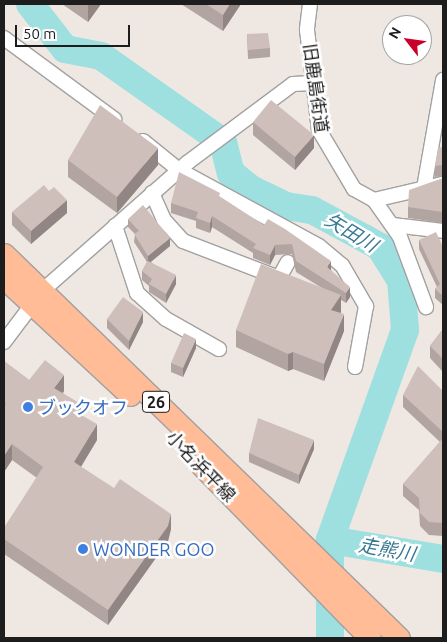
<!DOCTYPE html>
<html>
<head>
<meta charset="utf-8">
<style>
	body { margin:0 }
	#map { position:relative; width:447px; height:642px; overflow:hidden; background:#efe8e2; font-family:Ubuntu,"Noto Sans JP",sans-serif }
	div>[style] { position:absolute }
	.river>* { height:28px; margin:-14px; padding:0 14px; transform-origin:14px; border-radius:14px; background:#9edfe0 }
	.roads { filter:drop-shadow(1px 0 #a1a1a1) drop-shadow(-1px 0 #a1a1a1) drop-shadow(0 1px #a1a1a1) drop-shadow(0 -1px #a1a1a1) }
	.street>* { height:14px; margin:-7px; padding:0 7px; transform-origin:7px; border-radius:7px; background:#fff }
	.primary>* { height:21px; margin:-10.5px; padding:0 10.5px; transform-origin:10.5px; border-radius:10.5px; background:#ffbc97 }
	.wall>* { inset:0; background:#b2a4a1 }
	.shaded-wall>* { inset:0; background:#918683 }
	.building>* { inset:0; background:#cfbfbb }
	.dots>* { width:14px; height:14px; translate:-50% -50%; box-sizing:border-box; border:2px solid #fff; border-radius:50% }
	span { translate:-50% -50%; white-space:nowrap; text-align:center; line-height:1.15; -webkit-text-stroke:5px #fff; paint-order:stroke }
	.shield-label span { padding:1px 4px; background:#fff; border:1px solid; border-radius:4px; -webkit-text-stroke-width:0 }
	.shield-label { font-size:16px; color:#1d1d1d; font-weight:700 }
	.street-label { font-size:18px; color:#1d1d1d }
	.shop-label { font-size:18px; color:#366cbe }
	.left { translate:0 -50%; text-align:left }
	.water-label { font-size:19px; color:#397993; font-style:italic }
	.frame { position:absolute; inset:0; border:5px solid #1d1d1d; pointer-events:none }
	.north { position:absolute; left:382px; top:15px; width:50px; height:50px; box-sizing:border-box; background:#fff; border:1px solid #a5a5a5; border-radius:50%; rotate:300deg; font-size:14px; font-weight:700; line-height:20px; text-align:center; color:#1d1d1d }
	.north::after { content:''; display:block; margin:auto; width:18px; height:22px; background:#ca002b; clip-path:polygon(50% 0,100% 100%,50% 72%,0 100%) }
	.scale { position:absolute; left:15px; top:25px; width:115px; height:22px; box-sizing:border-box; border:2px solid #1d1d1d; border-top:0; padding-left:6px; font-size:15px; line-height:18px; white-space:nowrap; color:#1d1d1d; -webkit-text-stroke:4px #fff; paint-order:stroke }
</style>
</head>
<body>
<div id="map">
	<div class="river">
		<div style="left:30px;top:4px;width:57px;rotate:52.1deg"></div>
		<div style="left:65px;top:49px;width:37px;rotate:11deg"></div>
		<div style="left:101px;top:56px;width:149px;rotate:35.2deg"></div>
		<div style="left:223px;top:142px;width:32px;rotate:76deg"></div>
		<div style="left:231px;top:173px;width:26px;rotate:39deg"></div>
		<div style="left:251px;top:189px;width:39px;rotate:26deg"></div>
		<div style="left:286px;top:206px;width:26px;rotate:9deg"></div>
		<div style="left:312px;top:210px;width:59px;rotate:28.3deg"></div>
		<div style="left:364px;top:238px;width:18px;rotate:29deg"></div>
		<div style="left:380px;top:247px;width:39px;rotate:58deg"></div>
		<div style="left:401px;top:280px;width:50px;rotate:85.4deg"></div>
		<div style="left:405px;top:330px;width:223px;rotate:109.7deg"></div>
		<div style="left:330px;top:540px;width:98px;rotate:90deg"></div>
		<div style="left:330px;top:540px;width:115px;rotate:9.5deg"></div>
	</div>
	<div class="roads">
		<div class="street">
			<div style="left:310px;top:4px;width:26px;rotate:97deg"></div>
			<div style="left:307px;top:30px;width:101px;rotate:83.2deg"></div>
			<div style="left:319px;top:130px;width:69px;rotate:59.3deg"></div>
			<div style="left:354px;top:189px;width:23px;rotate:29deg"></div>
			<div style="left:374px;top:200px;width:71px;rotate:-13.1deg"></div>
			<div style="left:4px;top:38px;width:137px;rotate:36.4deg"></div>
			<div style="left:143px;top:141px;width:46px;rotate:38.9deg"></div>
			<div style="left:179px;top:170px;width:159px;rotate:28.5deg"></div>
			<div style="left:319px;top:246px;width:30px;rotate:40deg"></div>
			<div style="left:342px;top:265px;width:48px;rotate:59.7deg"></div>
			<div style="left:366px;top:306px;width:62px;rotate:100.2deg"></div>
			<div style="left:424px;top:188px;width:110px;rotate:-80deg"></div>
			<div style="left:152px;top:193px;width:30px;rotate:66deg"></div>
			<div style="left:164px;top:220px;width:28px;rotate:48deg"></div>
			<div style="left:183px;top:241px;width:103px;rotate:21.1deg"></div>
			<div style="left:279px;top:278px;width:18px;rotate:-61deg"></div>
			<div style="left:374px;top:200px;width:45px;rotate:54.9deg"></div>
			<div style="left:400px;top:237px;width:75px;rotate:69.6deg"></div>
			<div style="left:393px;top:225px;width:50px;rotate:6.8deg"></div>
			<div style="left:115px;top:226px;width:71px;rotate:71.8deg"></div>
			<div style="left:137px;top:293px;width:39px;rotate:42deg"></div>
			<div style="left:166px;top:319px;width:61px;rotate:29.5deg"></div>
			<div style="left:4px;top:342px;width:65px;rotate:-53.1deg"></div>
			<div style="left:43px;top:290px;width:192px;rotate:-41.4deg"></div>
			<div style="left:187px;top:163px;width:132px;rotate:-36.7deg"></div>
			<div style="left:293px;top:84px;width:20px;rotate:-3deg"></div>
		</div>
		<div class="primary">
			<div style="left:4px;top:254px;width:551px;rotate:44.19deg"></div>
			<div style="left:4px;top:278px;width:172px;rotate:42.9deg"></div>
			<div style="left:201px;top:465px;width:242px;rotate:45.7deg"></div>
		</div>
	</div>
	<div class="wall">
		<div style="clip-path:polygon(62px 4px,101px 4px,88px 22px)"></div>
		<div style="clip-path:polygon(181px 4px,241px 4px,223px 31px)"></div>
		<div style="clip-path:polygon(247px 34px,270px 48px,270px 57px,248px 59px)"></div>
		<div style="clip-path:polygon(253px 122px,314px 148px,295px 170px,253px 135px)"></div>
		<div style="clip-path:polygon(443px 147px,443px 176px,435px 177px,435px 166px)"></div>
		<div style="clip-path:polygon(68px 160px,158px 165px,117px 213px,68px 177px)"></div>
		<div style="clip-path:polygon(443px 178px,443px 223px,408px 218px,408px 207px)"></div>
		<div style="clip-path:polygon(220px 197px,331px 270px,350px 297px,346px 303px,341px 300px,341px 312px,340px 313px,344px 331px,324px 381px,293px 369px,288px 371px,236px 347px,236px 330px,322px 288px,296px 272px,292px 254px,275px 255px,270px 265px,253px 258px,253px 253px,212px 227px,210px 233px,196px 228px,196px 221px,171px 213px,171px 203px)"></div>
		<div style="clip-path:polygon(12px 212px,67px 213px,31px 244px,12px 225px)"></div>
		<div style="clip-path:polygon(128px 219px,170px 246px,151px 262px,176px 284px,166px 303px,149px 292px,149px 286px,142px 280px,142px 271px,147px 262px,134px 242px,135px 234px,128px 227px)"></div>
		<div style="clip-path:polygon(419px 240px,443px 247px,443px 305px,435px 298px,435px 289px,437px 287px,419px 249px)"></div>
		<div style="clip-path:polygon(107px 319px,143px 322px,129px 350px,107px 328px)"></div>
		<div style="clip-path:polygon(443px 329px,443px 372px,430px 358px,430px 346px)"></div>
		<div style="clip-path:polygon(196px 348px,183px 377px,171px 372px,171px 363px)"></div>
		<div style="clip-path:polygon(4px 361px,29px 380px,64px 391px,63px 393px,81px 415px,97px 440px,81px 467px,171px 529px,168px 541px,108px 625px,4px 554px,4px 528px,37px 478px,12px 460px,4px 472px)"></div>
		<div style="clip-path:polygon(443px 391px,443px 536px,429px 535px,420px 526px,419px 510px,403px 496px,403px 484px,440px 442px,403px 407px,403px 395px)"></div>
		<div style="clip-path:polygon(314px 449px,299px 484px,249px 462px,249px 453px)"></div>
	</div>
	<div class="shaded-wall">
		<div style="clip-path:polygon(89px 4px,101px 4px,88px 22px,88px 6px)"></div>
		<div style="clip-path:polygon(230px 4px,241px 4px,223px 31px,223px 15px)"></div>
		<div style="clip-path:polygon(314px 135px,314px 148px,295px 170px,295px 157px)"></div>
		<div style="clip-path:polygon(158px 148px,158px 165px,117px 213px,117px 197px)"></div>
		<div style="clip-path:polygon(67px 200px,67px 213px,31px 244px,31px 231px)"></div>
		<div style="clip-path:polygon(212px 216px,212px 227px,210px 233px,210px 223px)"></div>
		<div style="clip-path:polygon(170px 238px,170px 246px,148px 264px,148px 256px)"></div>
		<div style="clip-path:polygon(275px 245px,275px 255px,270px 265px,270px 255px)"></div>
		<div style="clip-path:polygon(331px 261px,331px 271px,327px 267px)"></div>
		<div style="clip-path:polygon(176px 275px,176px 284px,166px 303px,166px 294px)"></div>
		<div style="clip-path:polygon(350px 287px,350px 297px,346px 303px,346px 293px)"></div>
		<div style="clip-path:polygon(341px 295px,341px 312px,331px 326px,331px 310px)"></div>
		<div style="clip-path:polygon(143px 312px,143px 322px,129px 350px,129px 341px)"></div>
		<div style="clip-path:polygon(344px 314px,344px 331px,324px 381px,324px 364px)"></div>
		<div style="clip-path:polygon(196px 339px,196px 348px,183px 377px,183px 368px)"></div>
		<div style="clip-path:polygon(293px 352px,293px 369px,288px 371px,288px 354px)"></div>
		<div style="clip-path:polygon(64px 375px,64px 391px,54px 404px,54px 388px)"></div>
		<div style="clip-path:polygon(81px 404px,81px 419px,76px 412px)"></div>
		<div style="clip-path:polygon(97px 424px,97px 440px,74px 478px,74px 462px)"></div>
		<div style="clip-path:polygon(314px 440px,314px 449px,299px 484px,299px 475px)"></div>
		<div style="clip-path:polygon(12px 444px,12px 460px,4px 472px,4px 456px)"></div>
		<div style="clip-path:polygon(171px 514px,171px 529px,168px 541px,108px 625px,108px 610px)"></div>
	</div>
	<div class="building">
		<div style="clip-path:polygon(206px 4px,230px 4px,223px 15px)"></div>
		<div style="clip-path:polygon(268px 33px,270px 48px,248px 50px,247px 34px)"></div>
		<div style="clip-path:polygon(271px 100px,314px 135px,295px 157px,253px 122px)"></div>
		<div style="clip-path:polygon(100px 105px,158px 148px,117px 197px,68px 160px)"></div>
		<div style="clip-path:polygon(443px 147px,443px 165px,435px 166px,438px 148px)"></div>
		<div style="clip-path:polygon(179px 172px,220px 193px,219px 196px,264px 225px,268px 219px,285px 229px,331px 261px,327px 267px,350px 287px,346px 293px,296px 261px,292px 244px,275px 245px,270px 255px,253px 248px,256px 244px,212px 216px,210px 223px,196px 218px,198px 212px,171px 203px)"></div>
		<div style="clip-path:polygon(443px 178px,443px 212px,408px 207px,409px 190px)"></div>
		<div style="clip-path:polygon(44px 185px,49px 191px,54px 187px,67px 200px,31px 231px,12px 212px)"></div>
		<div style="clip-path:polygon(143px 205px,170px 238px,148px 256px,134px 234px,139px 231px,128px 219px)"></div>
		<div style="clip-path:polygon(436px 232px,443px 247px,443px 296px,435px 289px,440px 284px,419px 240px)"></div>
		<div style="clip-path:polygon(148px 261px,176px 275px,166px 294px,149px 284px,152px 279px,142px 271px)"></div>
		<div style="clip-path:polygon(261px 264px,341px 295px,331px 310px,344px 314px,324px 364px,293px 352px,288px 354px,236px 330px)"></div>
		<div style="clip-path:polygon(123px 297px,143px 312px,129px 341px,107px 319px)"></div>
		<div style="clip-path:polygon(443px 329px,443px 359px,430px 346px)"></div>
		<div style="clip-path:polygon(184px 333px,196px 339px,183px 368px,171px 363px)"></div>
		<div style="clip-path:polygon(45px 360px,64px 375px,54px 388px,81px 404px,76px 412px,97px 424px,74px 462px,114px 488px,120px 479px,171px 514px,168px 526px,108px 610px,4px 539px,4px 528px,43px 467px,12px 444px,4px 456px,4px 407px,6px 404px,4px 403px,4px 361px,29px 380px)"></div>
		<div style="clip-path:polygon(418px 366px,443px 391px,443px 432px,403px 395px)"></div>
		<div style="clip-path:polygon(258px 418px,314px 440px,299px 475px,249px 453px)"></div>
		<div style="clip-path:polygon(443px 438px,443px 523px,429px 522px,420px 513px,419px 498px,403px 484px)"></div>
	</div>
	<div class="dots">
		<div style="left:28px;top:407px;background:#3f7fe0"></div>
		<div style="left:83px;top:549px;background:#3f7fe0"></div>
	</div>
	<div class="shield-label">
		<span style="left:156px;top:402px">26</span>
	</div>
	<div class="street-label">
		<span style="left:316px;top:88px;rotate:82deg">旧鹿島街道</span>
		<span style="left:201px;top:466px;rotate:46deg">小名浜平線</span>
	</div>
	<div class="shop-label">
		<span class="left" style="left:38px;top:407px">ブックオフ</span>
		<span class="left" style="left:93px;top:549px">WONDER GOO</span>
	</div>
	<div class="water-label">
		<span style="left:351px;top:233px;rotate:31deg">矢田川</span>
		<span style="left:387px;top:550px;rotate:10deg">走熊川</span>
	</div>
	<div class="frame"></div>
	<div class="north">N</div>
	<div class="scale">50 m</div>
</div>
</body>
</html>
